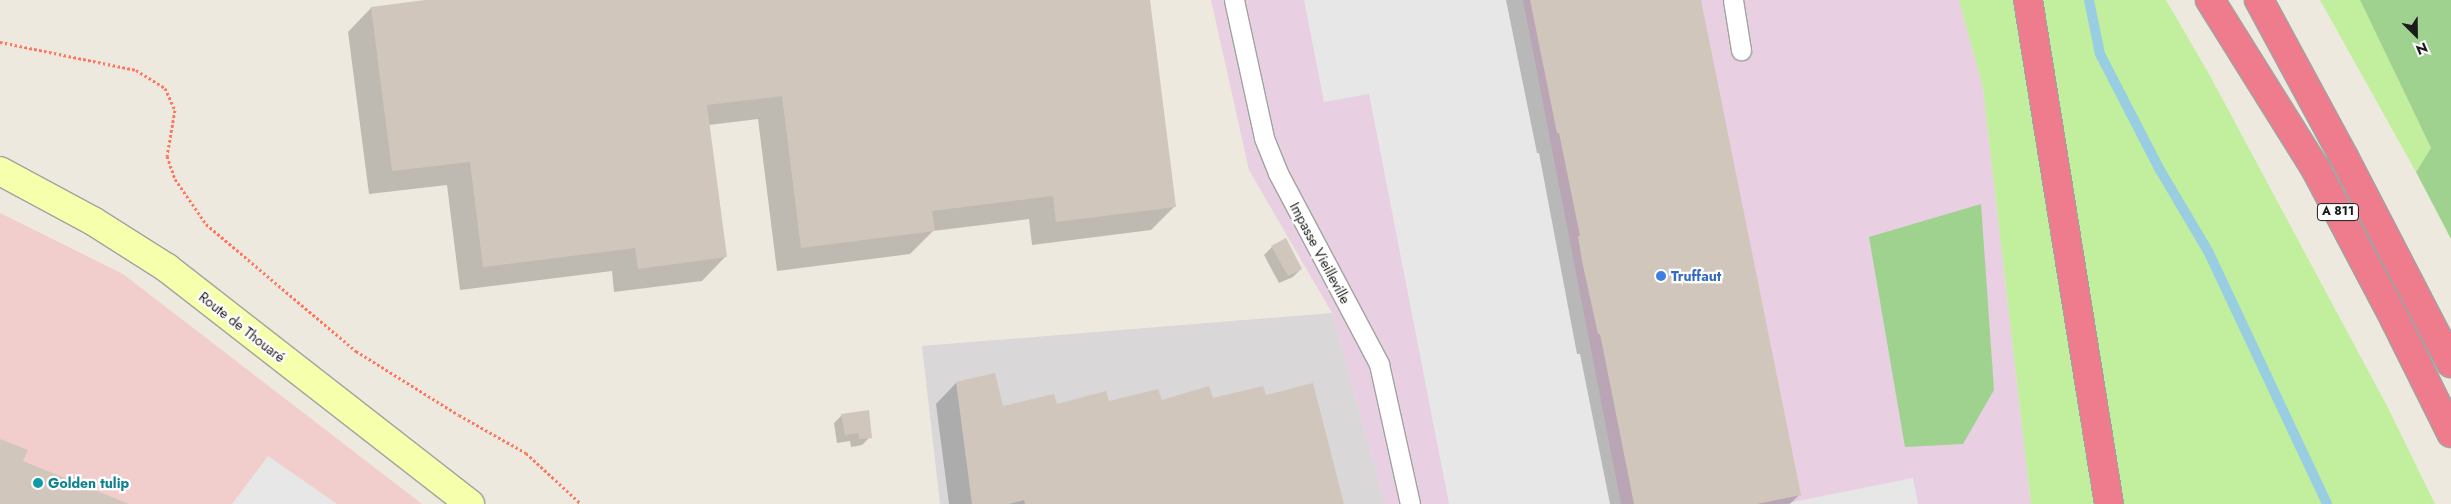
<!DOCTYPE html>
<html>
<head>
<meta charset="utf-8">
<style>
	body { margin:0 }
	#map { position:relative; width:2451px; height:504px; overflow:hidden; background:#eee9de; font-family:Jost,sans-serif }
	div>[style] { position:absolute }
	.residential>* { inset:0; background:#d9d7d7 }
	.commercial>* { inset:0; background:#f1cecb }
	.industrial>* { inset:0; background:#e8cfe2 }
	.grass>* { inset:0; background:#c1ef9d }
	.forest>* { inset:0; background:#9fd28e }
	.parking>* { inset:0; background:#e7e7e7 }
	.shadow>* { inset:0; background:#0003 }
	.stream>* { height:10px; margin:-5px; padding:0 5px; transform-origin:5px; border-radius:5px; background:#99cde1 }
	.building>* { inset:0; background:#d1c6bb }
	.path>* { height:3px; margin-top:-1.5px; transform-origin:0; background:repeating-linear-gradient(90deg,#ff775e 0 2.5px,transparent 0 5px) }
	.roads { filter:drop-shadow(1px 0 #a2a2a2) drop-shadow(-1px 0 #a2a2a2) drop-shadow(0 1px #a2a2a2) drop-shadow(0 -1px #a2a2a2) }
	.lane>* { height:19px; margin:-9.5px; padding:0 9.5px; transform-origin:9.5px; border-radius:9.5px; background:#fff }
	.secondary>* { height:28px; margin:-14px; padding:0 14px; transform-origin:14px; border-radius:14px; background:#f6ffab }
	.highway>* { height:28px; margin:-14px; padding:0 14px; transform-origin:14px; border-radius:14px; background:#ef7c8c }
	.dots>* { width:14px; height:14px; translate:-50% -50%; box-sizing:border-box; border:2px solid #fff; border-radius:50% }
	span { translate:-50% -50%; white-space:nowrap; text-align:center; line-height:1.15; -webkit-text-stroke:4.5px #fff; paint-order:stroke }
	.shield-label span { padding:1px 4px; background:#fff; border:1px solid; border-radius:4px; -webkit-text-stroke-width:0 }
	.shield-label { font-size:12px; color:#1b1b1b; font-weight:700 }
	.street-label { font-size:14px; color:#1b1b1b }
	.shop-label { font-size:14px; color:#366cbe; font-weight:700 }
	.left { translate:0 -50%; text-align:left }
	.culture-label { font-size:14px; color:#0d838f; font-weight:700 }
	.north { position:absolute; left:2391px; top:10px; width:50px; height:50px; -webkit-text-stroke:4px #fff; paint-order:stroke; rotate:157deg; font-size:14px; font-weight:700; line-height:20px; text-align:center; color:#1b1b1b }
	.north::after { content:''; display:block; margin:auto; width:18px; height:22px; background:#1b1b1b; clip-path:polygon(50% 0,100% 100%,50% 72%,0 100%) }
</style>
</head>
<body>
<div id="map">
	<div class="residential">
		<div style="clip-path:polygon(1332px 313px,1385px 504px,940px 504px,922px 346px)"></div>
	</div>
	<div class="commercial">
		<div style="clip-path:polygon(0 213px,123px 274px,422px 504px,0 504px)"></div>
	</div>
	<div class="industrial">
		<div style="clip-path:polygon(1211px 0,1959px 0,1983px 88px,2031px 504px,1385px 504px,1332px 313px,1249px 170px)"></div>
	</div>
	<div class="grass">
		<div style="clip-path:polygon(1959px 0,2166px 0,2209px 74px,2387px 406px,2435px 504px,2031px 504px,1983px 88px)"></div>
		<div style="clip-path:polygon(2320px 0,2360px 0,2431px 148px,2416px 172px)"></div>
	</div>
	<div class="forest">
		<div style="clip-path:polygon(2360px 0,2451px 0,2451px 239px,2416px 172px,2431px 148px)"></div>
		<div style="clip-path:polygon(1981px 204px,1994px 390px,1963px 444px,1905px 447px,1869px 237px)"></div>
	</div>
	<div class="parking">
		<div style="clip-path:polygon(1304px 0,1523px 0,1621px 504px,1449px 504px,1369px 94px,1324px 102px)"></div>
		<div style="clip-path:polygon(268px 456px,337px 504px,232px 504px)"></div>
		<div style="clip-path:polygon(1913px 478px,1918px 504px,1783px 504px)"></div>
	</div>
	<div class="shadow">
		<div style="clip-path:polygon(435px 0,1149px 0,1175px 206px,1151px 230px,1032px 245px,1029px 219px,933px 231px,910px 254px,777px 271px,758px 119px,709px 125px,725px 257px,702px 281px,614px 292px,612px 271px,460px 290px,447px 185px,369px 194px,348px 32px,371px 8px)"></div>
		<div style="clip-path:polygon(1506px 0,1700px 0,1799px 495px,1790px 504px,1610px 504px,1580px 354px,1577px 354px,1539px 153px,1537px 153px)"></div>
		<div style="clip-path:polygon(1272px 247px,1301px 269px,1293px 277px,1279px 283px,1264px 255px)"></div>
		<div style="clip-path:polygon(994px 374px,1002px 408px,1265px 396px,1343px 504px,949px 504px,936px 404px,956px 383px)"></div>
		<div style="clip-path:polygon(842px 415px,870px 437px,862px 445px,851px 447px,850px 441px,837px 443px,834px 423px)"></div>
	</div>
	<div class="stream">
		<div style="left:2089px;top:0;width:55px;rotate:78.5deg"></div>
		<div style="left:2100px;top:54px;width:131px;rotate:62.7deg"></div>
		<div style="left:2160px;top:170px;width:96px;rotate:59.4deg"></div>
		<div style="left:2209px;top:253px;width:277px;rotate:64.8deg"></div>
	</div>
	<div class="building">
		<div style="clip-path:polygon(425px 0,1150px 0,1176px 207px,1056px 222px,1053px 196px,932px 211px,935px 231px,801px 248px,782px 96px,707px 105px,727px 257px,638px 269px,635px 248px,483px 267px,470px 162px,392px 171px,371px 7px)"></div>
		<div style="clip-path:polygon(1530px 0,1701px 0,1801px 495px,1757px 504px,1634px 504px,1600px 334px,1598px 334px,1582px 261px,1578px 236px,1580px 236px,1559px 133px,1557px 133px)"></div>
		<div style="clip-path:polygon(1286px 238px,1302px 269px,1288px 276px,1271px 246px)"></div>
		<div style="clip-path:polygon(995px 373px,1003px 406px,1054px 394px,1057px 404px,1106px 391px,1109px 401px,1158px 389px,1162px 400px,1209px 386px,1213px 398px,1263px 386px,1266px 395px,1313px 383px,1344px 504px,1025px 504px,1024px 500px,1009px 504px,972px 504px,956px 382px)"></div>
		<div style="clip-path:polygon(869px 410px,872px 438px,859px 439px,858px 433px,845px 435px,841px 414px)"></div>
		<div style="clip-path:polygon(0 439px,28px 450px,23px 461px,129px 504px,0 504px)"></div>
	</div>
	<div class="path">
		<div style="left:0;top:42px;width:139px;rotate:11.6deg"></div>
		<div style="left:136px;top:70px;width:34px;rotate:32deg"></div>
		<div style="left:165px;top:88px;width:24px;rotate:66deg"></div>
		<div style="left:175px;top:110px;width:47px;rotate:99.9deg"></div>
		<div style="left:167px;top:156px;width:24px;rotate:71deg"></div>
		<div style="left:175px;top:179px;width:55px;rotate:55.4deg"></div>
		<div style="left:206px;top:224px;width:197px;rotate:40.3deg"></div>
		<div style="left:356px;top:351px;width:121px;rotate:31.9deg"></div>
		<div style="left:459px;top:415px;width:77px;rotate:29.6deg"></div>
		<div style="left:526px;top:453px;width:75px;rotate:42.8deg"></div>
	</div>
	<div class="roads">
		<div class="lane">
			<div style="left:1234px;top:0;width:141px;rotate:77.7deg"></div>
			<div style="left:1264px;top:138px;width:38px;rotate:68deg"></div>
			<div style="left:1278px;top:173px;width:216px;rotate:62.1deg"></div>
			<div style="left:1379px;top:364px;width:143px;rotate:77.5deg"></div>
			<div style="left:1733px;top:0;width:51px;rotate:80.9deg"></div>
		</div>
		<div class="secondary">
			<div style="left:0;top:171px;width:106px;rotate:28.3deg"></div>
			<div style="left:93px;top:221px;width:88px;rotate:32.4deg"></div>
			<div style="left:167px;top:268px;width:384px;rotate:37.9deg"></div>
		</div>
		<div class="highway">
			<div style="left:2028px;top:0;width:510px;rotate:80.87deg"></div>
			<div style="left:2210px;top:0;width:198px;rotate:58deg"></div>
			<div style="left:2315px;top:168px;width:172px;rotate:62.2deg"></div>
			<div style="left:2395px;top:320px;width:126px;rotate:63.6deg"></div>
			<div style="left:2259px;top:0;width:179px;rotate:61.6deg"></div>
			<div style="left:2344px;top:157px;width:232px;rotate:62.6deg"></div>
		</div>
	</div>
	<div class="dots">
		<div style="left:1661px;top:276px;background:#3f7fe0"></div>
		<div style="left:38px;top:483px;background:#0f9aa8"></div>
	</div>
	<div class="shield-label">
		<span style="left:2338px;top:212px">A 811</span>
	</div>
	<div class="street-label">
		<span style="left:1320px;top:253px;rotate:62deg">Impasse Vieilleville</span>
		<span style="left:242px;top:327px;rotate:38deg">Route de Thouaré</span>
	</div>
	<div class="shop-label">
		<span class="left" style="left:1671px;top:276px">Truffaut</span>
	</div>
	<div class="culture-label">
		<span class="left" style="left:48px;top:483px">Golden tulip</span>
	</div>
	<div class="north">N</div>
</div>
</body>
</html>
